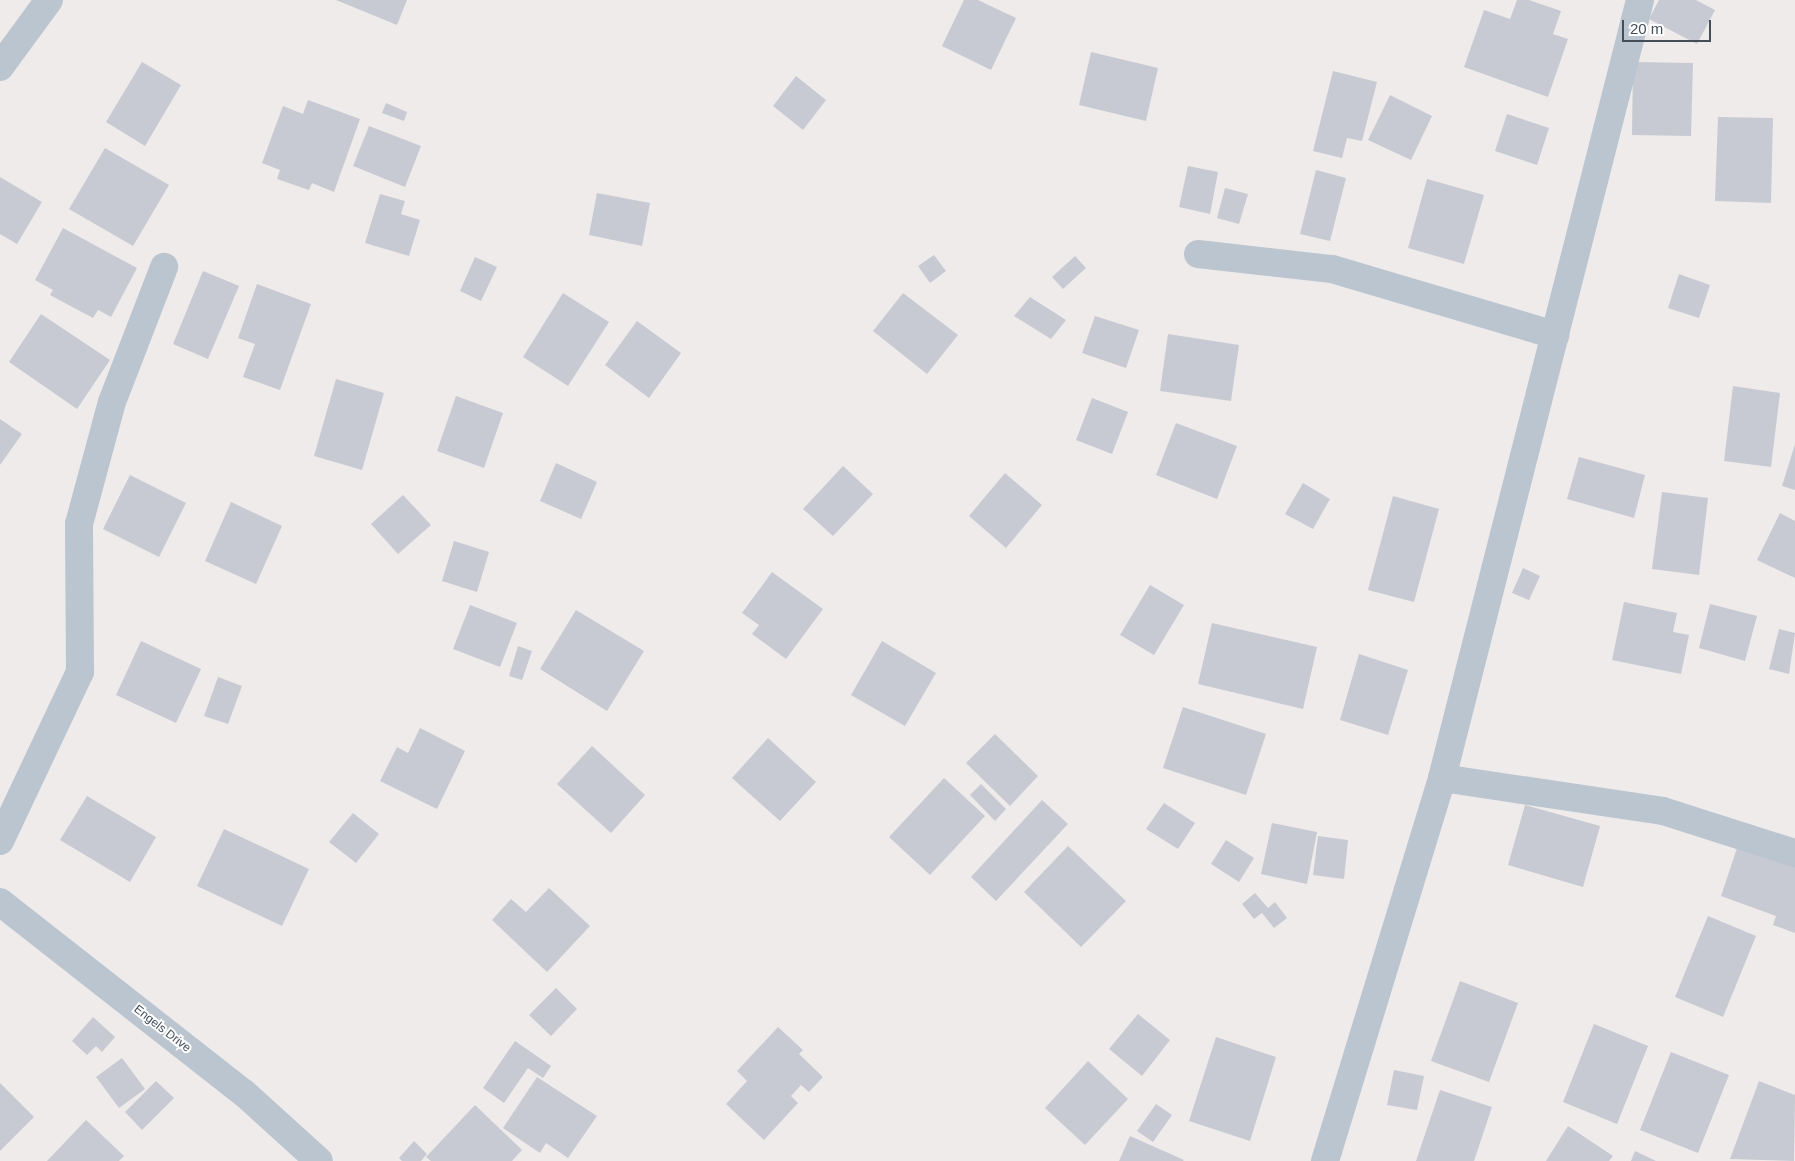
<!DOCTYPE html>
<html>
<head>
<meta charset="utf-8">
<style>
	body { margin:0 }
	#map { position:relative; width:1795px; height:1161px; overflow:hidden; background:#efebeb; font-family:Arial,sans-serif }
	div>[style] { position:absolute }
	.building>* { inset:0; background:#c7cad2 }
	.minor>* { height:28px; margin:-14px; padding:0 14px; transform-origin:14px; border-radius:14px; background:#bbc5cf }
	span { translate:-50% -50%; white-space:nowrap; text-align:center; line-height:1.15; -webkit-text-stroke:4px #fff; paint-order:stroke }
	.street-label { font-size:12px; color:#434e59 }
	.scale { position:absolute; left:1622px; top:20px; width:89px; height:22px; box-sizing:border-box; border:2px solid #434e59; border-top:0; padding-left:6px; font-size:15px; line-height:18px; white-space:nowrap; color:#434e59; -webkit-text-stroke:4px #fff; paint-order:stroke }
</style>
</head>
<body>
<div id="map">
	<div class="building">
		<div style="clip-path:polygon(336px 0,407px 0,397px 25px)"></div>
		<div style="clip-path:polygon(964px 0,978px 0,1016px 18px,991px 70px,942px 46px)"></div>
		<div style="clip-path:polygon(1517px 0,1529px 0,1561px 11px,1553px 34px,1568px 39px,1548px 97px,1464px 67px,1484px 10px,1510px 19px)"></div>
		<div style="clip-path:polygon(1659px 0,1696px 0,1715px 10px,1697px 44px,1649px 19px)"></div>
		<div style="clip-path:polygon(1091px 52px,1158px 68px,1146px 121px,1079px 105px)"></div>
		<div style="clip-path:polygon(142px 62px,181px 85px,145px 146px,106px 122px)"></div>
		<div style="clip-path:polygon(1633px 62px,1693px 63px,1691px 136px,1632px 135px)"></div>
		<div style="clip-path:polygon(1333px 71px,1377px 82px,1362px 141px,1347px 138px,1342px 158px,1313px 151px)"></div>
		<div style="clip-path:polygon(796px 76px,826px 100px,803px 130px,773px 106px)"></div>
		<div style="clip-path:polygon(1390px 95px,1432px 116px,1411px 160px,1368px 140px)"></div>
		<div style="clip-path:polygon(308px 100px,360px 119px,334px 192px,312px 183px,309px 190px,277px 179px,280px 170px,262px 163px,283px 106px,303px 114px)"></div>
		<div style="clip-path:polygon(386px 103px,407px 112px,404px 121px,382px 113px)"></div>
		<div style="clip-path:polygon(1507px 114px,1549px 128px,1537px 165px,1495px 151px)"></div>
		<div style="clip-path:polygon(1718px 117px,1773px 118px,1771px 203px,1715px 201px)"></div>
		<div style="clip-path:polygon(369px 126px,421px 146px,405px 187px,353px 166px)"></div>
		<div style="clip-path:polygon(105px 148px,169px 185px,133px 246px,69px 209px)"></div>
		<div style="clip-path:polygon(1188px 166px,1218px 172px,1210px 214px,1179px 207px)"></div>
		<div style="clip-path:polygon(1316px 170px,1346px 178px,1330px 241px,1300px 234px)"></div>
		<div style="clip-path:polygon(0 177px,42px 202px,17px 244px,0 234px)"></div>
		<div style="clip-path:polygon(1427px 179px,1484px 195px,1464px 264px,1408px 248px)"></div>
		<div style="clip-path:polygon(1225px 188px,1248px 194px,1239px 224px,1217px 218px)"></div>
		<div style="clip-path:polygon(597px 193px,650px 203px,642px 246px,589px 235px)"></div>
		<div style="clip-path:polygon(380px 194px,405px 201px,401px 214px,420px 220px,409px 256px,365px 243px)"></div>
		<div style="clip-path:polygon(63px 228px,137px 268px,111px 317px,98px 310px,93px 318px,50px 295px,53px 290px,35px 280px)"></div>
		<div style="clip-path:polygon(934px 255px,946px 271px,930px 283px,918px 266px)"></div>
		<div style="clip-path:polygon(1075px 256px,1086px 268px,1063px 289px,1052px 277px)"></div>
		<div style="clip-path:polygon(475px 257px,497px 267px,481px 301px,460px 291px)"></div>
		<div style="clip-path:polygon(203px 271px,239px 286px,208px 359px,173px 344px)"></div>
		<div style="clip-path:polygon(1679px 274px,1710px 285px,1699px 318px,1668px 308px)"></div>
		<div style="clip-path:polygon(257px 284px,311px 304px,280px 390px,243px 377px,255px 344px,238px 338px)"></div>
		<div style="clip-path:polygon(563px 293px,609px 322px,568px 386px,523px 357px)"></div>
		<div style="clip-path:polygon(903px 293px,958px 335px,927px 374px,873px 331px)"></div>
		<div style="clip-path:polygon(1030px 297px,1066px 320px,1051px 339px,1014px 316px)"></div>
		<div style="clip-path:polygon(41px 314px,110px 360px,77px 409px,9px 362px)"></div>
		<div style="clip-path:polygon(1095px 316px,1139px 330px,1126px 368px,1082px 353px)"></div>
		<div style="clip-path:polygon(637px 321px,681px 353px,649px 398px,605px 365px)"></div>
		<div style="clip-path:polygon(1168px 334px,1239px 345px,1231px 401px,1160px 391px)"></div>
		<div style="clip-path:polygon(336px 379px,384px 393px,362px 470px,314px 456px)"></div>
		<div style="clip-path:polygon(1733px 386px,1780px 393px,1771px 467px,1724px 461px)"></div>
		<div style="clip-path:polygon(456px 396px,503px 413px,484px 468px,437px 451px)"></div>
		<div style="clip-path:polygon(1092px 398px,1128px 412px,1112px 454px,1076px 440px)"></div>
		<div style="clip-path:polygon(0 419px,22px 434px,0 465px)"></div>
		<div style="clip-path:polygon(1176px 423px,1237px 446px,1217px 499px,1156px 475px)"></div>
		<div style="clip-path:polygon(1795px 444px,1795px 490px,1782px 486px)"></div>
		<div style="clip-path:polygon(1579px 457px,1645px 475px,1634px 518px,1567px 499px)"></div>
		<div style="clip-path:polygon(556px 463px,597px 482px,581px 519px,540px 501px)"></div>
		<div style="clip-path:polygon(843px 466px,873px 494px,833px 536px,803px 509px)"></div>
		<div style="clip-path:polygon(1005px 473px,1042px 505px,1006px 548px,969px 516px)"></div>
		<div style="clip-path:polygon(130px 475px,186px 503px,159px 557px,103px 529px)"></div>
		<div style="clip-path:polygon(1303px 483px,1330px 499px,1313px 529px,1285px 514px)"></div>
		<div style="clip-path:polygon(1662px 492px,1708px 498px,1699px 575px,1652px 569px)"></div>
		<div style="clip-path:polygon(403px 495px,431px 525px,398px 554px,371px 524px)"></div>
		<div style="clip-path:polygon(1393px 496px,1439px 509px,1414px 602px,1368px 590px)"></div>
		<div style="clip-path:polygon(231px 502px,282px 526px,256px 584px,205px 561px)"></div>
		<div style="clip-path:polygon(1780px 513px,1795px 521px,1795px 578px,1757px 560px)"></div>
		<div style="clip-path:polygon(454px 541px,489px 552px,477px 592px,442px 581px)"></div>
		<div style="clip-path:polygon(1523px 568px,1540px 576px,1529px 600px,1512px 593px)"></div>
		<div style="clip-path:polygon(772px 572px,823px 609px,786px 659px,752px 634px,759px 625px,742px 613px)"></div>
		<div style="clip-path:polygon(1150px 585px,1184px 605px,1154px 655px,1120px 635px)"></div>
		<div style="clip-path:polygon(1624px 602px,1677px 613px,1673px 632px,1689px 635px,1681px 674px,1612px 660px)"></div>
		<div style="clip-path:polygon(1710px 604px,1757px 616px,1745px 661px,1699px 648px)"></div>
		<div style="clip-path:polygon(470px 605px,517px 623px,500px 667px,453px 649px)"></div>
		<div style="clip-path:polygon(576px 610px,644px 651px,607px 711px,540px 669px)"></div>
		<div style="clip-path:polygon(1212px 623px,1317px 647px,1303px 709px,1198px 684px)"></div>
		<div style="clip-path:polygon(1779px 629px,1795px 633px,1789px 674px,1769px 669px)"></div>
		<div style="clip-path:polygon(141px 641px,201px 669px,176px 723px,116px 695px)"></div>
		<div style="clip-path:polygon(882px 641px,936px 673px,905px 726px,851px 695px)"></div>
		<div style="clip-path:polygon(518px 646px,532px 651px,522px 680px,509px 676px)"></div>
		<div style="clip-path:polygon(1359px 654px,1408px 670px,1388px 735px,1340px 720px)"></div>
		<div style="clip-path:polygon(218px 677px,242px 686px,228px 724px,204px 716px)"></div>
		<div style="clip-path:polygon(1183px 707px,1266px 734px,1246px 795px,1163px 768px)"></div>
		<div style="clip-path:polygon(420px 728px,465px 751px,437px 809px,380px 781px,397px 747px,408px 753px)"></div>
		<div style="clip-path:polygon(995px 734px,1038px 776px,1010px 806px,966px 763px)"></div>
		<div style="clip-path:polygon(768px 738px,816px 782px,780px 821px,732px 778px)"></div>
		<div style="clip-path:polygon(592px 746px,645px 795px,611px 833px,557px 784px)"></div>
		<div style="clip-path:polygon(944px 778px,985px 816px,930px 875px,889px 837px)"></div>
		<div style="clip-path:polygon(981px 784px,1006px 809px,995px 821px,970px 795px)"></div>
		<div style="clip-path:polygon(87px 796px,156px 837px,130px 882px,60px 840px)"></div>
		<div style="clip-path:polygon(1042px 800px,1068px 824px,996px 901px,971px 877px)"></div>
		<div style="clip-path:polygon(1164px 803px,1195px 823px,1178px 849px,1146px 829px)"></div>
		<div style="clip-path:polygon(1525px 805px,1600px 826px,1583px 887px,1508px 865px)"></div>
		<div style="clip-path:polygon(353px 813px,379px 834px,356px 863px,329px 842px)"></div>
		<div style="clip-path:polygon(1272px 823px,1317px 832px,1307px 884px,1261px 874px)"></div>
		<div style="clip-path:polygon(224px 829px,309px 869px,282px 926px,197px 886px)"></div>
		<div style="clip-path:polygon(1318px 836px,1348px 840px,1344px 879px,1313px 875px)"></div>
		<div style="clip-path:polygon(1740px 839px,1795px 858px,1795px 933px,1773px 925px,1776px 916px,1721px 896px)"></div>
		<div style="clip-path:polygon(1226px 840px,1254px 858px,1239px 882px,1211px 864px)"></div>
		<div style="clip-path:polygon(1068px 846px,1126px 901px,1081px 947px,1024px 892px)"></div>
		<div style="clip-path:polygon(549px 888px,590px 926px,547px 972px,492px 920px,511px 899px,526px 912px)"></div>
		<div style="clip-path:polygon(1255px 893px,1268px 908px,1275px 902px,1287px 918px,1274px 928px,1262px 913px,1254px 919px,1242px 904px)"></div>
		<div style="clip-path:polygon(1708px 916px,1756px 936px,1723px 1017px,1675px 997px)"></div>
		<div style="clip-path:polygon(1460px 981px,1518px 1003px,1489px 1082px,1431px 1061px)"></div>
		<div style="clip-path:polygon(556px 988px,577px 1009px,551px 1036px,529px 1015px)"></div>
		<div style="clip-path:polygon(1138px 1014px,1170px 1040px,1142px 1076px,1109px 1049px)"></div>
		<div style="clip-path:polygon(93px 1017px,115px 1037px,102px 1052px,96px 1046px,87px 1055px,72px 1041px)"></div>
		<div style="clip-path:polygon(1594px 1024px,1648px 1046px,1617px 1124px,1563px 1102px)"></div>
		<div style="clip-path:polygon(778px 1027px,803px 1050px,799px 1054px,823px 1077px,809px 1092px,801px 1085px,791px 1096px,798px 1103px,764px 1140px,726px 1104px,747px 1081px,737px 1071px)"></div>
		<div style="clip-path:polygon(1216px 1037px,1276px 1057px,1250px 1141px,1189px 1121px)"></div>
		<div style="clip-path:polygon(515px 1041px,551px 1066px,543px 1078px,528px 1068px,504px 1103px,483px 1088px)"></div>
		<div style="clip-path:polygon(1671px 1052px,1729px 1075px,1698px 1153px,1640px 1130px)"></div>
		<div style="clip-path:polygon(122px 1058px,145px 1089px,119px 1108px,96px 1077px)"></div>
		<div style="clip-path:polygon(1088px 1061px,1128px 1099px,1085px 1145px,1045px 1108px)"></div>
		<div style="clip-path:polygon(1394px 1070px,1424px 1076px,1417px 1110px,1387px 1105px)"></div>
		<div style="clip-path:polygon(537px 1077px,597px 1116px,568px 1158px,546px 1143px,540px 1153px,503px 1128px)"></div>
		<div style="clip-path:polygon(156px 1081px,174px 1098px,142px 1130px,125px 1112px)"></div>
		<div style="clip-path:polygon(1759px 1081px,1795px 1095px,1794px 1161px,1730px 1159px)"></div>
		<div style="clip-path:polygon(0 1083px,34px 1117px,0 1151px)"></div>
		<div style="clip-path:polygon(1440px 1090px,1492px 1107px,1474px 1161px,1416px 1161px)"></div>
		<div style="clip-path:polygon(1156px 1104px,1172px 1115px,1153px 1142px,1137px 1131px)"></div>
		<div style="clip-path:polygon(475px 1105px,522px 1150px,512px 1161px,431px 1161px,426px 1157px)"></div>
		<div style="clip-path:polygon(86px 1120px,124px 1156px,119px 1161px,47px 1161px)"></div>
		<div style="clip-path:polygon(1568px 1126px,1613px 1156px,1609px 1161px,1546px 1161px)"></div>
		<div style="clip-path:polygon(1130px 1136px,1184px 1160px,1183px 1161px,1119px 1161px)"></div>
		<div style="clip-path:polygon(414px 1141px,427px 1154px,421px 1161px,402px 1161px,399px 1158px)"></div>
		<div style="clip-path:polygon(1635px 1151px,1656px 1161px,1631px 1161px)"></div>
	</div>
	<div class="minor">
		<div style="left:0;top:67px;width:83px;rotate:-53.8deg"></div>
		<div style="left:1198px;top:254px;width:135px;rotate:6.4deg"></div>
		<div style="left:1332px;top:269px;width:233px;rotate:16.5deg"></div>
		<div style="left:1442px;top:778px;width:223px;rotate:8.5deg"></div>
		<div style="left:1663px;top:811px;width:139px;rotate:17.7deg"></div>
		<div style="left:0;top:841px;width:187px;rotate:-64.7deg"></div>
		<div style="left:80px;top:672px;width:148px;rotate:-90.4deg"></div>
		<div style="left:79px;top:524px;width:126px;rotate:-74.9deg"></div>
		<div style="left:112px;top:402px;width:145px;rotate:-68.9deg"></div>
		<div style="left:0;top:902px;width:310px;rotate:38.1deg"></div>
		<div style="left:244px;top:1093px;width:101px;rotate:42.2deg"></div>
		<div style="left:1325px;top:1161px;width:400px;rotate:-73deg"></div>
		<div style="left:1442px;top:778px;width:803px;rotate:-75.72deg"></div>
	</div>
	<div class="street-label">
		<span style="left:162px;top:1029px;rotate:38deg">Engels Drive</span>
	</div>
	<div class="scale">20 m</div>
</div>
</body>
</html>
